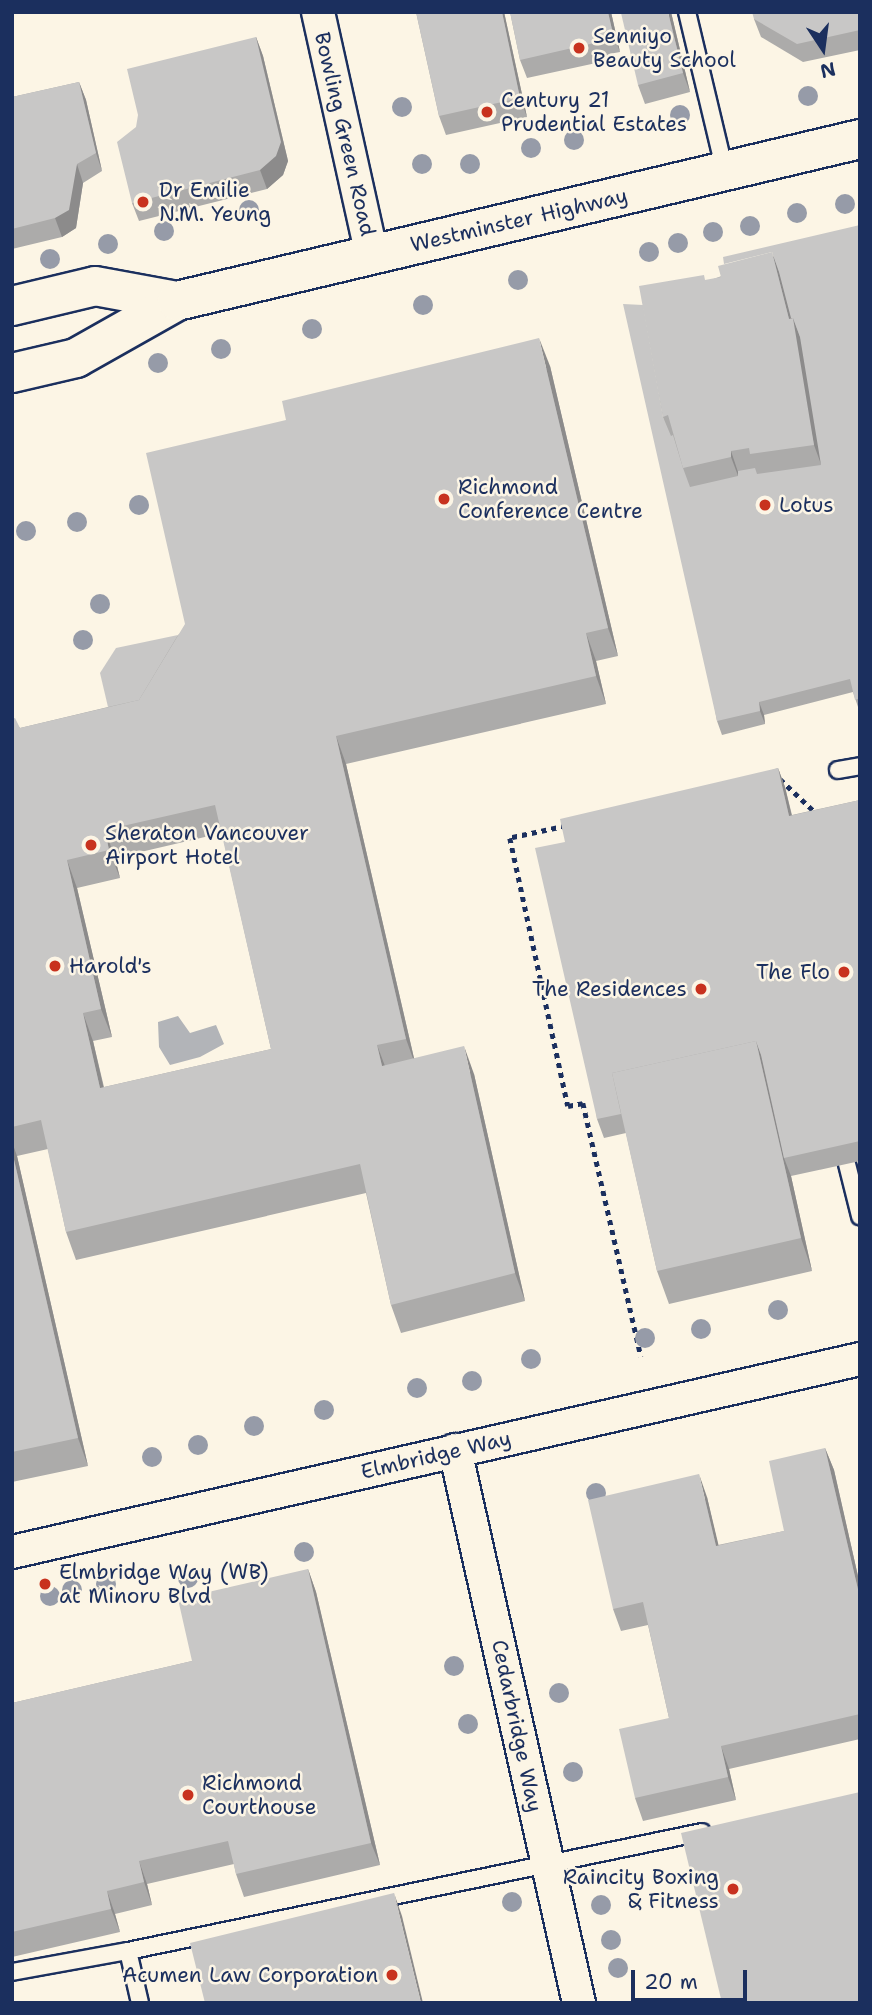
<!DOCTYPE html>
<html>
<head>
<meta charset="utf-8">
<style>
	body { margin:0 }
	#map { position:relative; width:872px; height:2015px; overflow:hidden; background:#fcf5e5; font-family:"Shantell Sans",sans-serif }
	div>[style] { position:absolute }
	.water>* { inset:0; background:#b2b4b8 }
	.path>* { height:4.5px; margin-top:-2.25px; transform-origin:0; background:repeating-linear-gradient(90deg,#1b2f5e 0 5px,transparent 0 10px) }
	.roads { filter:drop-shadow(2px 0 #1b2f5e) drop-shadow(-2px 0 #1b2f5e) drop-shadow(0 2px #1b2f5e) drop-shadow(0 -2px #1b2f5e) }
	.service>* { height:16px; margin:-8px; padding:0 8px; transform-origin:8px; border-radius:8px; background:#fcf5e5 }
	.minor>* { height:32px; margin:-16px; padding:0 16px; transform-origin:16px; border-radius:16px; background:#fcf5e5 }
	.secondary>* { height:38px; margin:-19px; padding:0 19px; transform-origin:19px; border-radius:19px; background:#fcf5e5 }
	.trees>* { width:20px; height:20px; margin:-10px; border-radius:50%; background:#969ba8 }
	.wall>* { inset:0; background:#acabaa }
	.shaded-wall>* { inset:0; background:#8c8b8b }
	.building>* { inset:0; background:#c8c7c6 }
	.dots>* { width:19px; height:19px; translate:-50% -50%; box-sizing:border-box; border:4px solid #fcf5e5; border-radius:50% }
	span { translate:-50% -50%; white-space:nowrap; text-align:center; line-height:1.15; -webkit-text-stroke:5px #fcf5e5; paint-order:stroke }
	.poi-label { font-size:21px; color:#1b2f5e }
	.left { translate:0 -50%; text-align:left }
	.right { translate:-100% -50%; text-align:right }
	.street-label { font-size:21px; color:#1b2f5e }
	.frame { position:absolute; inset:0; border:14px solid #1b2f5e; pointer-events:none }
	.north { position:absolute; left:788px; top:14px; width:70px; height:70px; -webkit-text-stroke:5px #fcf5e5; paint-order:stroke; rotate:167deg; font-size:19px; font-weight:700; line-height:28px; text-align:center; color:#1b2f5e }
	.north::after { content:''; display:block; margin:auto; width:24px; height:32px; background:#1b2f5e; clip-path:polygon(50% 0,100% 100%,50% 72%,0 100%) }
	.scale { position:absolute; left:631px; top:1970px; width:116px; height:32px; box-sizing:border-box; border:4px solid #1b2f5e; border-top:0; padding-left:9px; font-size:21px; line-height:24px; white-space:nowrap; color:#1b2f5e; -webkit-text-stroke:5px #fcf5e5; paint-order:stroke }
</style>
</head>
<body>
<div id="map">
	<div class="water">
		<div style="clip-path:polygon(178px 1016px,190px 1033px,216px 1025px,224px 1044px,200px 1057px,170px 1065px,159px 1047px,158px 1022px)"></div>
	</div>
	<div class="path">
		<div style="left:780px;top:779px;width:50px;rotate:43.4deg"></div>
		<div style="left:566px;top:826px;width:57px;rotate:167.9deg"></div>
		<div style="left:510px;top:838px;width:274px;rotate:77.8deg"></div>
		<div style="left:568px;top:1106px;width:15px;rotate:-11deg"></div>
		<div style="left:583px;top:1103px;width:260px;rotate:77.1deg"></div>
	</div>
	<div class="roads">
		<div class="service">
			<div style="left:687px;top:12px;width:163px;rotate:76.6deg"></div>
			<div style="left:838px;top:770px;width:22px;rotate:-10deg"></div>
			<div style="left:847px;top:1164px;width:54px;rotate:76deg"></div>
			<div style="left:128px;top:1951px;width:586px;rotate:-11.71deg"></div>
			<div style="left:12px;top:1972px;width:118px;rotate:-10.3deg"></div>
			<div style="left:128px;top:1951px;width:53px;rotate:77deg"></div>
		</div>
		<div class="minor">
			<div style="left:318px;top:12px;width:249px;rotate:77.5deg"></div>
			<div style="left:455px;top:1450px;width:567px;rotate:77.36deg"></div>
			<div style="left:12px;top:1552px;width:870px;rotate:-12.82deg"></div>
		</div>
		<div class="secondary">
			<div style="left:12px;top:306px;width:85px;rotate:-13.5deg"></div>
			<div style="left:95px;top:286px;width:83px;rotate:10.4deg"></div>
			<div style="left:12px;top:373px;width:66px;rotate:-13.2deg"></div>
			<div style="left:76px;top:358px;width:116px;rotate:-29.4deg"></div>
			<div style="left:177px;top:301px;width:702px;rotate:-13.34deg"></div>
		</div>
	</div>
	<div class="trees">
		<div style="left:808px;top:96px"></div>
		<div style="left:402px;top:107px"></div>
		<div style="left:680px;top:115px"></div>
		<div style="left:574px;top:140px"></div>
		<div style="left:531px;top:148px"></div>
		<div style="left:422px;top:164px"></div>
		<div style="left:470px;top:164px"></div>
		<div style="left:845px;top:204px"></div>
		<div style="left:249px;top:210px"></div>
		<div style="left:797px;top:213px"></div>
		<div style="left:750px;top:226px"></div>
		<div style="left:164px;top:231px"></div>
		<div style="left:713px;top:232px"></div>
		<div style="left:678px;top:243px"></div>
		<div style="left:108px;top:244px"></div>
		<div style="left:649px;top:252px"></div>
		<div style="left:50px;top:259px"></div>
		<div style="left:518px;top:280px"></div>
		<div style="left:423px;top:305px"></div>
		<div style="left:312px;top:329px"></div>
		<div style="left:221px;top:349px"></div>
		<div style="left:158px;top:363px"></div>
		<div style="left:139px;top:505px"></div>
		<div style="left:77px;top:522px"></div>
		<div style="left:26px;top:531px"></div>
		<div style="left:100px;top:604px"></div>
		<div style="left:83px;top:640px"></div>
		<div style="left:778px;top:1310px"></div>
		<div style="left:701px;top:1329px"></div>
		<div style="left:645px;top:1338px"></div>
		<div style="left:531px;top:1359px"></div>
		<div style="left:472px;top:1381px"></div>
		<div style="left:417px;top:1388px"></div>
		<div style="left:324px;top:1410px"></div>
		<div style="left:254px;top:1426px"></div>
		<div style="left:198px;top:1445px"></div>
		<div style="left:152px;top:1457px"></div>
		<div style="left:596px;top:1493px"></div>
		<div style="left:304px;top:1552px"></div>
		<div style="left:188px;top:1578px"></div>
		<div style="left:106px;top:1584px"></div>
		<div style="left:72px;top:1590px"></div>
		<div style="left:50px;top:1596px"></div>
		<div style="left:454px;top:1666px"></div>
		<div style="left:559px;top:1693px"></div>
		<div style="left:468px;top:1724px"></div>
		<div style="left:573px;top:1772px"></div>
		<div style="left:512px;top:1902px"></div>
		<div style="left:601px;top:1905px"></div>
		<div style="left:611px;top:1940px"></div>
		<div style="left:618px;top:1968px"></div>
	</div>
	<div class="wall">
		<div style="clip-path:polygon(416px 12px,504px 12px,527px 117px,446px 135px,439px 116px)"></div>
		<div style="clip-path:polygon(510px 12px,611px 12px,620px 52px,609px 54px,610px 60px,527px 78px,520px 60px)"></div>
		<div style="clip-path:polygon(671px 12px,690px 92px,645px 104px,638px 85px)"></div>
		<div style="clip-path:polygon(860px 12px,860px 50px,803px 62px,761px 37px,754px 19px)"></div>
		<div style="clip-path:polygon(256px 37px,263px 56px,288px 161px,283px 175px,267px 189px,139px 221px,132px 203px)"></div>
		<div style="clip-path:polygon(79px 82px,86px 100px,102px 171px,83px 183px,76px 228px,62px 237px,12px 249px,12px 97px)"></div>
		<div style="clip-path:polygon(860px 225px,860px 713px,853px 692px,764px 715px,765px 724px,722px 735px,717px 721px,643px 305px)"></div>
		<div style="clip-path:polygon(evenodd,550px 366px,618px 656px,596px 661px,606px 704px,346px 764px,414px 1058px,474px 1074px,525px 1301px,401px 1333px,391px 1305px,366px 1193px,76px 1260px,66px 1232px,48px 1149px,17px 1156px,88px 1466px,12px 1482px,12px 719px,20px 728px,108px 707px,178px 635px,550px 366px,222px 833px,271px 1049px,104px 1087px,93px 1041px,112px 1037px,77px 888px,120px 878px,115px 858px,222px 833px)"></div>
		<div style="clip-path:polygon(778px 768px,785px 787px,792px 815px,860px 800px,860px 1161px,791px 1176px,812px 1271px,669px 1304px,657px 1271px,626px 1133px,604px 1138px,597px 1119px,565px 842px)"></div>
		<div style="clip-path:polygon(825px 1448px,834px 1470px,860px 1585px,860px 1739px,729px 1769px,736px 1800px,643px 1821px,635px 1798px,669px 1718px,648px 1625px,621px 1631px,613px 1609px,707px 1497px,718px 1545px,784px 1531px)"></div>
		<div style="clip-path:polygon(308px 1569px,316px 1592px,380px 1865px,244px 1897px,236px 1874px,234px 1864px,147px 1884px,152px 1905px,115px 1914px,120px 1932px,12px 1957px,12px 1703px,192px 1661px)"></div>
	</div>
	<div class="shaded-wall">
		<div style="clip-path:polygon(502px 12px,504px 12px,527px 117px,520px 98px)"></div>
		<div style="clip-path:polygon(608px 12px,611px 12px,620px 52px,613px 34px)"></div>
		<div style="clip-path:polygon(668px 12px,671px 12px,690px 92px,683px 73px)"></div>
		<div style="clip-path:polygon(256px 37px,263px 56px,288px 161px,283px 175px,267px 189px,260px 170px)"></div>
		<div style="clip-path:polygon(79px 82px,86px 100px,102px 171px,96px 153px)"></div>
		<div style="clip-path:polygon(77px 164px,83px 183px,76px 228px,62px 237px,55px 218px)"></div>
		<div style="clip-path:polygon(772px 252px,784px 285px,793px 318px,805px 350px,826px 478px,814px 445px,789px 319px)"></div>
		<div style="clip-path:polygon(539px 338px,550px 366px,618px 656px,608px 628px)"></div>
		<div style="clip-path:polygon(731px 451px,742px 484px,743px 489px,731px 457px)"></div>
		<div style="clip-path:polygon(586px 633px,596px 661px,606px 704px,596px 676px)"></div>
		<div style="clip-path:polygon(759px 702px,764px 715px,765px 724px,760px 711px)"></div>
		<div style="clip-path:polygon(336px 736px,346px 764px,416px 1067px,406px 1039px)"></div>
		<div style="clip-path:polygon(778px 768px,785px 787px,796px 834px,789px 816px)"></div>
		<div style="clip-path:polygon(105px 830px,115px 858px,120px 878px,109px 850px)"></div>
		<div style="clip-path:polygon(67px 860px,77px 888px,112px 1037px,101px 1009px)"></div>
		<div style="clip-path:polygon(83px 1013px,93px 1041px,110px 1116px,100px 1088px)"></div>
		<div style="clip-path:polygon(756px 1041px,768px 1073px,784px 1158px,791px 1176px,812px 1271px,801px 1238px)"></div>
		<div style="clip-path:polygon(377px 1045px,388px 1074px,382px 1066px)"></div>
		<div style="clip-path:polygon(464px 1046px,474px 1074px,525px 1301px,515px 1273px)"></div>
		<div style="clip-path:polygon(12px 1142px,17px 1156px,88px 1466px,78px 1438px,12px 1151px)"></div>
		<div style="clip-path:polygon(825px 1448px,834px 1470px,860px 1585px,860px 1598px)"></div>
		<div style="clip-path:polygon(699px 1474px,707px 1497px,724px 1568px,716px 1546px)"></div>
		<div style="clip-path:polygon(308px 1569px,316px 1592px,380px 1865px,371px 1843px)"></div>
		<div style="clip-path:polygon(721px 1746px,729px 1769px,736px 1800px,728px 1777px)"></div>
		<div style="clip-path:polygon(139px 1861px,147px 1884px,152px 1905px,144px 1882px)"></div>
		<div style="clip-path:polygon(107px 1891px,115px 1914px,120px 1932px,111px 1909px)"></div>
		<div style="clip-path:polygon(394px 1893px,402px 1916px,423px 2003px,421px 2003px)"></div>
	</div>
	<div class="building">
		<div style="clip-path:polygon(416px 12px,502px 12px,520px 98px,439px 116px)"></div>
		<div style="clip-path:polygon(510px 12px,608px 12px,613px 34px,602px 36px,603px 41px,520px 60px)"></div>
		<div style="clip-path:polygon(626px 12px,668px 12px,683px 73px,638px 85px,621px 13px)"></div>
		<div style="clip-path:polygon(752px 12px,860px 12px,860px 30px,797px 44px,754px 19px)"></div>
		<div style="clip-path:polygon(256px 37px,281px 142px,276px 156px,260px 170px,132px 203px,117px 142px,136px 127px,138px 115px,127px 69px)"></div>
		<div style="clip-path:polygon(79px 82px,96px 153px,77px 164px,69px 210px,55px 218px,12px 229px,12px 97px)"></div>
		<div style="clip-path:polygon(860px 225px,860px 698px,855px 700px,850px 679px,759px 702px,760px 711px,717px 721px,623px 304px,643px 305px,663px 417px,671px 436px,673px 435px,683px 468px,690px 487px,738px 476px,738px 471px,755px 468px,757px 474px,821px 465px,800px 337px,793px 318px,791px 318px,779px 272px,772px 252px,724px 264px,723px 257px)"></div>
		<div style="clip-path:polygon(772px 252px,789px 319px,793px 318px,814px 445px,750px 454px,749px 448px,731px 451px,731px 457px,683px 468px,668px 415px,663px 417px,639px 286px,704px 275px,705px 280px,721px 277px,718px 266px)"></div>
		<div style="clip-path:polygon(evenodd,539px 338px,608px 628px,586px 633px,596px 676px,336px 736px,406px 1039px,377px 1045px,382px 1066px,464px 1046px,515px 1273px,391px 1305px,360px 1164px,66px 1232px,41px 1120px,12px 1127px,12px 719px,15px 718px,20px 728px,139px 700px,185px 624px,146px 453px,286px 420px,282px 401px,539px 338px,215px 805px,271px 1049px,100px 1088px,83px 1013px,101px 1009px,67px 860px,109px 850px,105px 830px,215px 805px)"></div>
		<div style="clip-path:polygon(178px 635px,139px 700px,108px 707px,100px 673px,116px 648px)"></div>
		<div style="clip-path:polygon(778px 768px,789px 816px,860px 800px,860px 1141px,784px 1158px,761px 1055px,756px 1041px,612px 1073px,621px 1114px,597px 1119px,535px 848px,565px 842px,560px 819px)"></div>
		<div style="clip-path:polygon(756px 1041px,801px 1238px,657px 1271px,612px 1073px)"></div>
		<div style="clip-path:polygon(12px 1151px,78px 1438px,12px 1452px)"></div>
		<div style="clip-path:polygon(825px 1448px,860px 1598px,860px 1714px,721px 1746px,728px 1777px,635px 1798px,619px 1729px,669px 1718px,643px 1602px,613px 1609px,588px 1500px,699px 1474px,716px 1546px,784px 1531px,769px 1461px)"></div>
		<div style="clip-path:polygon(308px 1569px,371px 1843px,236px 1874px,228px 1841px,139px 1861px,144px 1882px,107px 1891px,111px 1909px,12px 1932px,12px 1703px,192px 1661px,178px 1599px)"></div>
		<div style="clip-path:polygon(860px 1792px,860px 2003px,722px 2003px,681px 1833px)"></div>
		<div style="clip-path:polygon(394px 1893px,421px 2003px,205px 2003px,190px 1943px)"></div>
	</div>
	<div class="dots">
		<div style="left:579px;top:48px;background:#c8321e"></div>
		<div style="left:487px;top:112px;background:#c8321e"></div>
		<div style="left:143px;top:202px;background:#c8321e"></div>
		<div style="left:444px;top:499px;background:#c8321e"></div>
		<div style="left:765px;top:505px;background:#c8321e"></div>
		<div style="left:91px;top:845px;background:#c8321e"></div>
		<div style="left:55px;top:966px;background:#c8321e"></div>
		<div style="left:844px;top:972px;background:#c8321e"></div>
		<div style="left:701px;top:989px;background:#c8321e"></div>
		<div style="left:45px;top:1584px;background:#c8321e"></div>
		<div style="left:188px;top:1795px;background:#c8321e"></div>
		<div style="left:733px;top:1889px;background:#c8321e"></div>
		<div style="left:392px;top:1975px;background:#c8321e"></div>
	</div>
	<div class="poi-label">
		<span class="left" style="left:593px;top:48px">Senniyo<br>Beauty School</span>
		<span class="left" style="left:501px;top:112px">Century 21<br>Prudential Estates</span>
		<span class="left" style="left:159px;top:202px">Dr Emilie<br>N.M. Yeung</span>
		<span class="left" style="left:458px;top:499px">Richmond<br>Conference Centre</span>
		<span class="left" style="left:779px;top:505px">Lotus</span>
		<span class="left" style="left:105px;top:845px">Sheraton Vancouver<br>Airport Hotel</span>
		<span class="left" style="left:69px;top:966px">Harold's</span>
		<span class="right" style="left:830px;top:972px">The Flo</span>
		<span class="right" style="left:687px;top:989px">The Residences</span>
		<span class="left" style="left:59px;top:1584px">Elmbridge Way (WB)<br>at Minoru Blvd</span>
		<span class="left" style="left:202px;top:1795px">Richmond<br>Courthouse</span>
		<span class="right" style="left:719px;top:1889px">Raincity Boxing<br>&amp; Fitness</span>
		<span class="right" style="left:378px;top:1975px">Acumen Law Corporation</span>
	</div>
	<div class="street-label">
		<span style="left:345px;top:134px;rotate:77deg">Bowling Green Road</span>
		<span style="left:519px;top:220px;rotate:-13deg">Westminster Highway</span>
		<span style="left:436px;top:1455px;rotate:-13deg">Elmbridge Way</span>
		<span style="left:517px;top:1726px;rotate:78deg">Cedarbridge Way</span>
	</div>
	<div class="frame"></div>
	<div class="north">N</div>
	<div class="scale">20 m</div>
</div>
</body>
</html>
